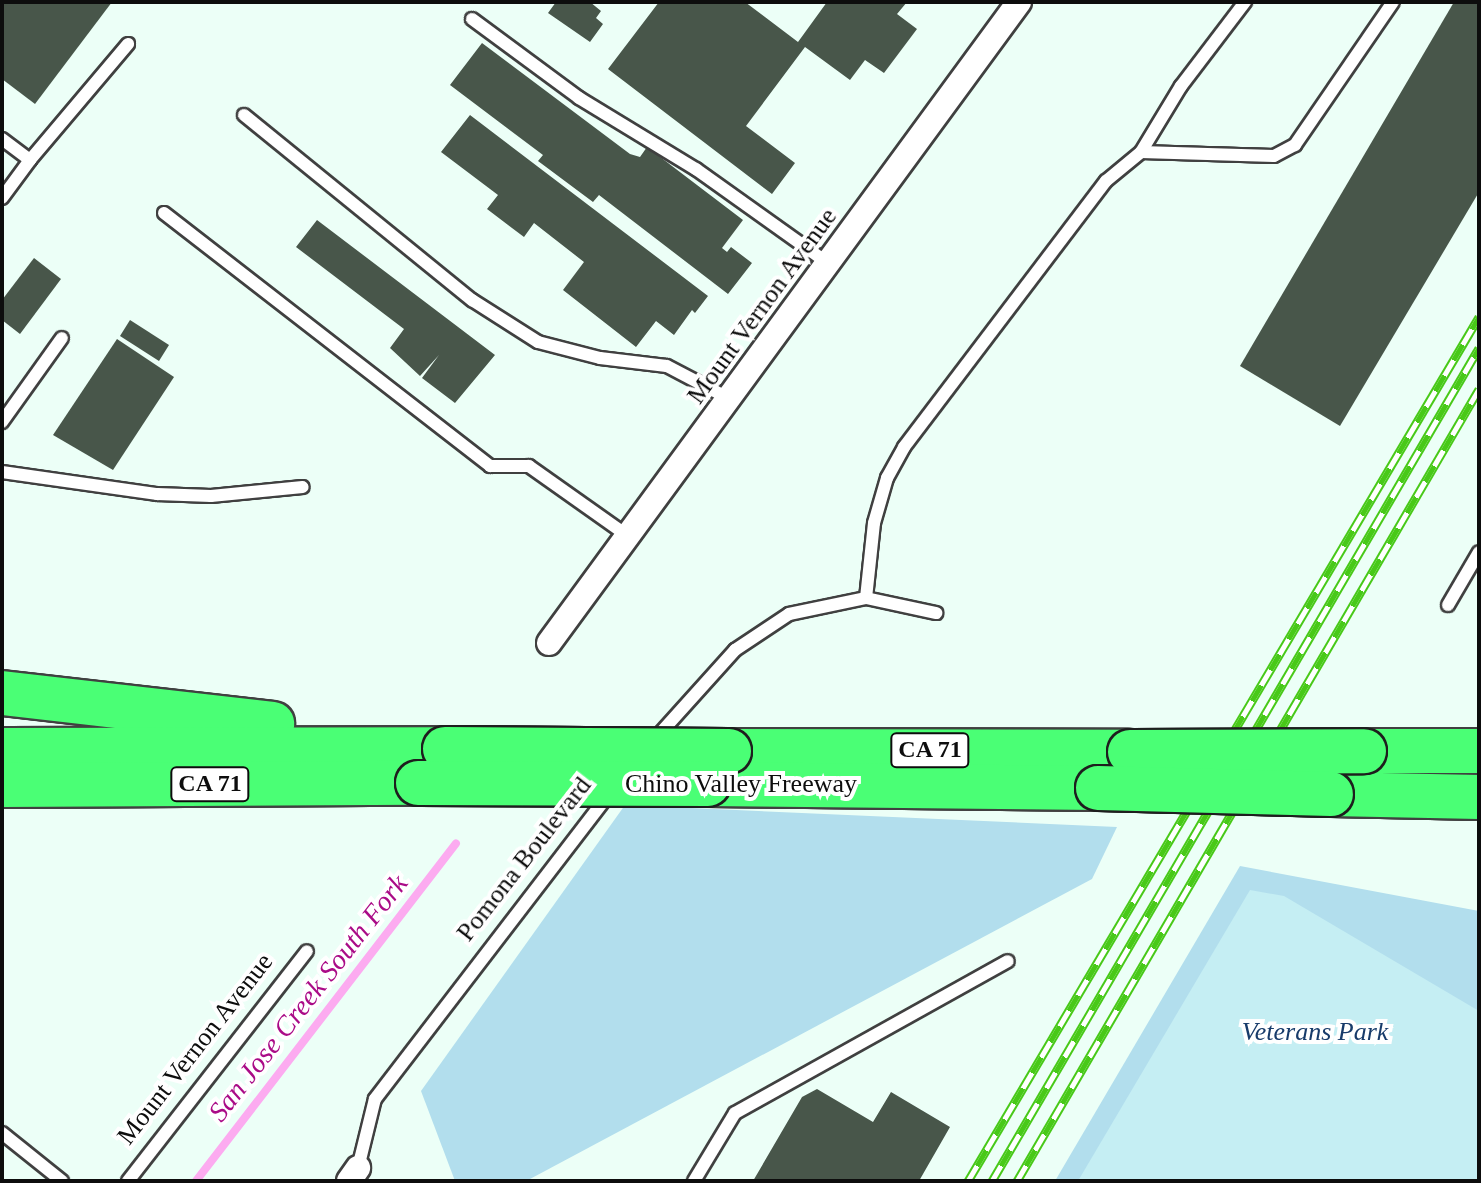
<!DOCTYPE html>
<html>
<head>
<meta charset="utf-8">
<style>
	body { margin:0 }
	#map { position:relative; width:1481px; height:1183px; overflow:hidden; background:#ecfff7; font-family:Georgia,serif }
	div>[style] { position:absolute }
	.green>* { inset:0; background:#b2deed }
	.pitch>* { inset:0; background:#c5eef3 }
	.stream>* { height:8px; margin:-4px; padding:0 4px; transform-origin:4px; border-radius:4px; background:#fcabf0 }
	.building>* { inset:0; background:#48564a }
	.roads { filter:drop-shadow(2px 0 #404040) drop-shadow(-2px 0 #404040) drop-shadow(0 2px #404040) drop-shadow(0 -2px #404040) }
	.service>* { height:12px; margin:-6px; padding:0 6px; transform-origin:6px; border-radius:6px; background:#fff }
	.minor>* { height:24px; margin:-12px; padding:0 12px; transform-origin:12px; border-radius:12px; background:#fff }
	.motorway>* { height:44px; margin:-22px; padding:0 22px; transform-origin:22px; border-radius:22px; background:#4aff75 }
	.rail>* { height:9px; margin-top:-4.5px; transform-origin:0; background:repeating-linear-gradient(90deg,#fff 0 18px,#48c918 0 36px); box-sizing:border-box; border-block:2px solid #48c918 }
	.bridges { filter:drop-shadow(2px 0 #1e1e1e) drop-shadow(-2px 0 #1e1e1e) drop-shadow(0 2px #1e1e1e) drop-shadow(0 -2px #1e1e1e) }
	.motorway-bridge>* { height:44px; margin:-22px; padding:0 22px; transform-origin:22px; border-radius:22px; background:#4aff75 }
	span { translate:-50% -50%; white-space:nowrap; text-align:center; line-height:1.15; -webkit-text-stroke:8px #fff; paint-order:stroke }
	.shield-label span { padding:2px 6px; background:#fff; border:2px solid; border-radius:6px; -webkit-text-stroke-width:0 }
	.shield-label { font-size:24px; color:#0d0d0d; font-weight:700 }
	.street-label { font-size:26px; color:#0d0d0d }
	.park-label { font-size:26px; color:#173b6a; font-style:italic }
	.water-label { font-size:28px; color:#aa0b87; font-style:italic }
	.frame { position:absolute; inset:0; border:4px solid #0d0d0d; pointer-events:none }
</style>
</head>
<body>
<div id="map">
	<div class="green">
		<div style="clip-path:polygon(625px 805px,1117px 827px,1092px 879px,530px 1179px,455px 1181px,421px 1091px)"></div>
		<div style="clip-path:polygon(1240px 866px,1479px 911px,1479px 1181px,1055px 1181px)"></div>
	</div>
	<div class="pitch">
		<div style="clip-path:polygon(1250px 890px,1284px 896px,1479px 1011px,1479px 1181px,1078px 1181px)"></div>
	</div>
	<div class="stream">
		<div style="left:196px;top:1181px;width:426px;rotate:-52.4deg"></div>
	</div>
	<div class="building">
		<div style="clip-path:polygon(2px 2px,112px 2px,35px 104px,2px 79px)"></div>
		<div style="clip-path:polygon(556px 2px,590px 2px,601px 11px,596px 18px,603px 24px,590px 42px,548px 13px)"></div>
		<div style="clip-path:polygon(659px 2px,745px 2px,798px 42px,827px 2px,907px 2px,897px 14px,917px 29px,884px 73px,865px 60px,850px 80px,805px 47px,746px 126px,795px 163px,772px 194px,608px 69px)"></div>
		<div style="clip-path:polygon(1454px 2px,1479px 2px,1479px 192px,1340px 426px,1240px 366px)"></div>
		<div style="clip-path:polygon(482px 43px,630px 154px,640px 157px,647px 147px,743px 220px,722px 248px,727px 252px,731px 247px,752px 263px,728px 294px,599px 195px,593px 202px,538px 161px,543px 155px,450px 85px)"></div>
		<div style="clip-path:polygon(470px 115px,708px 296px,695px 313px,692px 310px,674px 335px,656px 321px,636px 347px,563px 290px,584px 262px,534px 223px,524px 237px,487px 209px,498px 195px,441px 152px)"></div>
		<div style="clip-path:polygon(317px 220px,495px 355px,455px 403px,422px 378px,439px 355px,420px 376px,390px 348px,404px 329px,296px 247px)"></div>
		<div style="clip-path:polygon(34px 258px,61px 279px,20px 334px,2px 320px,2px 300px)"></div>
		<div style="clip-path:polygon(130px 320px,169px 345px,159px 361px,120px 336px)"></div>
		<div style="clip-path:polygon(117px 339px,174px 377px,113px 470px,53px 435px)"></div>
		<div style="clip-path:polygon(817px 1089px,873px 1122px,891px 1092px,950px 1127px,919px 1181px,753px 1181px,802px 1097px)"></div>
	</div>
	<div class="roads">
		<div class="service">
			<div style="left:472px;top:19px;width:133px;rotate:36.4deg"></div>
			<div style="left:579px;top:98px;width:137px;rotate:31.3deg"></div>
			<div style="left:696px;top:169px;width:162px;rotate:35.5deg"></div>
			<div style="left:244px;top:115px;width:294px;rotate:39.1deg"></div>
			<div style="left:472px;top:300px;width:78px;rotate:32.5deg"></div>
			<div style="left:538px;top:342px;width:64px;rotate:14.5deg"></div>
			<div style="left:600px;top:358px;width:67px;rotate:6.8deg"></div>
			<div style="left:667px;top:366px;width:69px;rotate:27.7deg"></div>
			<div style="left:2px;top:139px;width:35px;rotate:37deg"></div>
			<div style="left:30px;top:160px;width:152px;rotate:-49.8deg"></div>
			<div style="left:1141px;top:152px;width:133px;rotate:1.7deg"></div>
			<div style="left:1274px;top:156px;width:24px;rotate:-28deg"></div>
			<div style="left:1295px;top:145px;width:173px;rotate:-55.6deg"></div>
			<div style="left:2px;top:198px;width:47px;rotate:-53.6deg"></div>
			<div style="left:164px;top:213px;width:413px;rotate:37.8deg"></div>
			<div style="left:490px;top:466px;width:39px"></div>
			<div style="left:529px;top:466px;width:121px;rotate:35.3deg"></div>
			<div style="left:2px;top:422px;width:103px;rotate:-54.5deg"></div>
			<div style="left:2px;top:472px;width:157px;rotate:8.1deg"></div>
			<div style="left:157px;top:494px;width:54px;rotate:2.1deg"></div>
			<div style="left:211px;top:496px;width:92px;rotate:-5.6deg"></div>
			<div style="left:866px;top:598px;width:75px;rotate:-83.9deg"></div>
			<div style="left:874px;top:523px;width:47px;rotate:-73.9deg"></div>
			<div style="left:887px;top:478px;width:35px;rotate:-61deg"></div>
			<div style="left:904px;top:447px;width:334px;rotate:-52.8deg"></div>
			<div style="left:1106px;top:181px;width:45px;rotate:-39.6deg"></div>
			<div style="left:1141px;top:152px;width:77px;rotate:-58.8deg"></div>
			<div style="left:1181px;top:86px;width:106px;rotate:-52.7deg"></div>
			<div style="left:1448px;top:605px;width:61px;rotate:-59.7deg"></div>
			<div style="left:655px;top:739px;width:120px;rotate:-48deg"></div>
			<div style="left:735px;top:650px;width:65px;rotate:-33.7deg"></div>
			<div style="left:789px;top:614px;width:79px;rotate:-11.7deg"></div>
			<div style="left:866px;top:598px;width:72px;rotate:12.1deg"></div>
			<div style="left:2px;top:1133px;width:77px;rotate:38.7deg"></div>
			<div style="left:358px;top:1168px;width:71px;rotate:-76.2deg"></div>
			<div style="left:375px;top:1099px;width:386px;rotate:-52.5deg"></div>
			<div style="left:128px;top:1181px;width:291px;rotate:-52.1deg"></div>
			<div style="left:694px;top:1181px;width:79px;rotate:-58.9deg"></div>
			<div style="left:735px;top:1113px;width:312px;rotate:-29.1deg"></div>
		</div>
		<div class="minor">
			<div style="left:549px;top:643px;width:795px;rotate:-53.75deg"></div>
			<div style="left:349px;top:1181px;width:16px;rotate:-55deg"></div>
		</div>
		<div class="motorway">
			<div style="left:2px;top:693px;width:272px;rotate:6.5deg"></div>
			<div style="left:2px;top:750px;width:443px;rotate:-0.1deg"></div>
			<div style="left:729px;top:751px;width:401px;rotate:0.1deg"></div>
			<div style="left:1364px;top:751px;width:115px"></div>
			<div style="left:708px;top:784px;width:390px;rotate:0.6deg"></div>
			<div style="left:2px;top:785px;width:416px;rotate:-0.3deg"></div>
			<div style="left:1331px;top:794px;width:148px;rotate:1.2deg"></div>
		</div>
	</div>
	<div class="rail">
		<div style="left:968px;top:1181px;width:1004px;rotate:-59.4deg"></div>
		<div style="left:992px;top:1181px;width:965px;rotate:-59.69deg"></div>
		<div style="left:1017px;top:1181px;width:917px;rotate:-59.74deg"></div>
	</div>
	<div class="bridges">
		<div class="motorway-bridge">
			<div style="left:445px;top:749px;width:284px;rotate:0.4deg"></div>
			<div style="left:1130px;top:752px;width:234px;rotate:-0.2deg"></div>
			<div style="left:418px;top:783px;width:290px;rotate:0.2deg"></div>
			<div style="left:1098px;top:788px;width:233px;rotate:1.5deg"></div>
		</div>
	</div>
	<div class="shield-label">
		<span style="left:930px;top:750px">CA 71</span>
		<span style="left:210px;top:784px">CA 71</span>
	</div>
	<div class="street-label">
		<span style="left:762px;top:306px;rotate:-54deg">Mount Vernon Avenue</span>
		<span style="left:741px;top:784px">Chino Valley Freeway</span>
		<span style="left:524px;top:859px;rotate:-52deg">Pomona Boulevard</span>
		<span style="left:195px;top:1049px;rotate:-52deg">Mount Vernon Avenue</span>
	</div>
	<div class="park-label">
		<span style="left:1315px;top:1032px">Veterans Park</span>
	</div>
	<div class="water-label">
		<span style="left:308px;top:998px;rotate:-52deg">San Jose Creek South Fork</span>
	</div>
	<div class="frame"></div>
</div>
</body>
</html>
